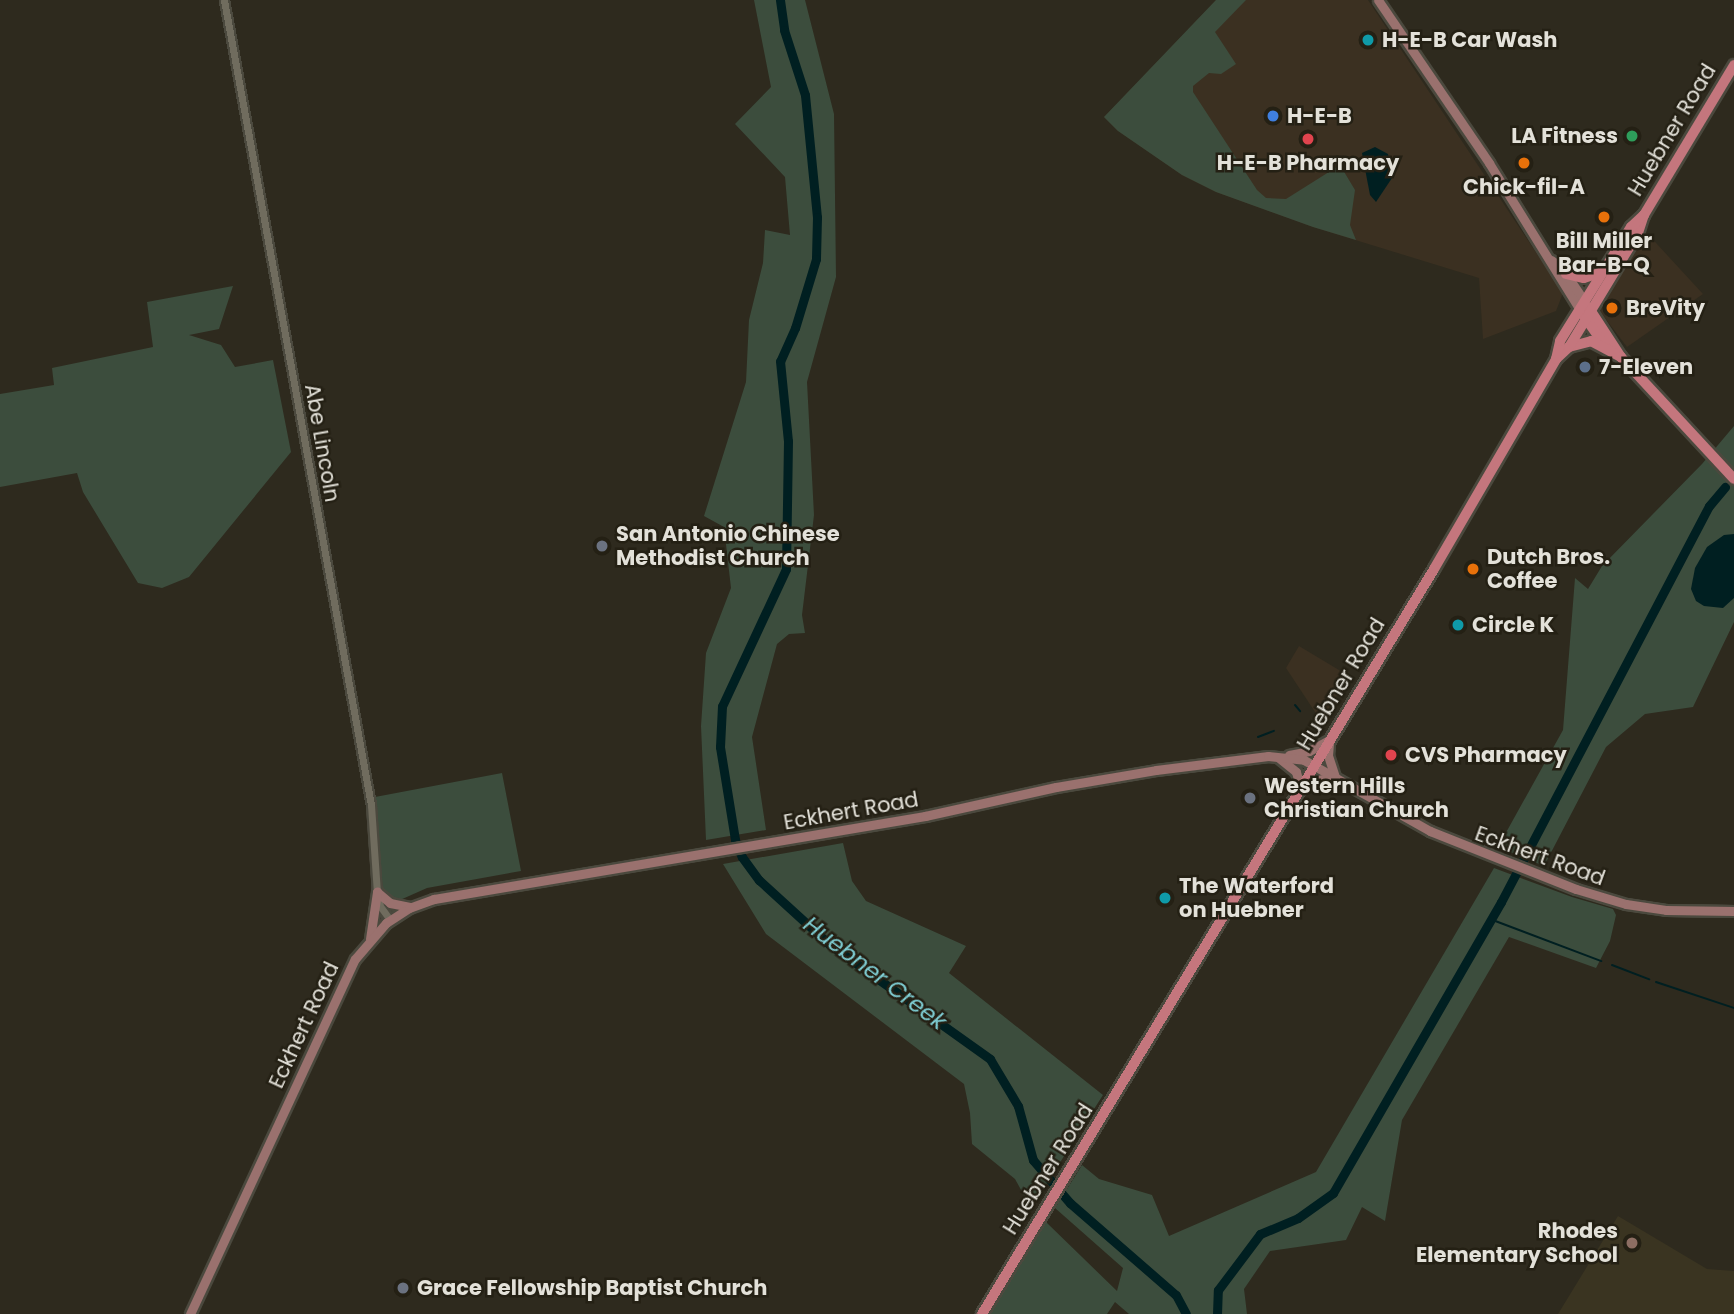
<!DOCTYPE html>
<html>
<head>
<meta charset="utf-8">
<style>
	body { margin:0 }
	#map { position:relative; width:1734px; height:1314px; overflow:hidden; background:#2e2a1e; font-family:Poppins,sans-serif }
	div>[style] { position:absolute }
	.commercial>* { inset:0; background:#3b3021 }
	.built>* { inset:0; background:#3a3421 }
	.green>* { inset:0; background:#3c4d3d }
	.water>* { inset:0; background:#001f21 }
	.stream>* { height:2px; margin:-1px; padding:0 1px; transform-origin:1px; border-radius:1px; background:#001f21 }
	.river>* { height:9px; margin:-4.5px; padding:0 4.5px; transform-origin:4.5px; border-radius:4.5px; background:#001f21 }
	.roads { filter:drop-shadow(2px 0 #4b493e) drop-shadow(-2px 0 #4b493e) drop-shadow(0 2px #4b493e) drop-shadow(0 -2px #4b493e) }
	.tertiary>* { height:7px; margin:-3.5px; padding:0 3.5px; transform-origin:3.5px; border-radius:3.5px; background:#706c5e }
	.secondary>* { height:9px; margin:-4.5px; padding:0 4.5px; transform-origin:4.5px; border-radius:4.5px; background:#9a716e }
	.primary>* { height:10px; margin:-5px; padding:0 5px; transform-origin:5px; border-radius:5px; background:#c4767d }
	.dots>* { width:19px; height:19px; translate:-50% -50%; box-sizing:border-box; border:4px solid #242014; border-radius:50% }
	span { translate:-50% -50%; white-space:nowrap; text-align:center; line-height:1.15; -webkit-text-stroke:5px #242014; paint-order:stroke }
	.poi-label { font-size:21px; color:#e3e1d9; font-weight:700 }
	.left { translate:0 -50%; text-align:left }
	.right { translate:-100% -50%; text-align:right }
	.street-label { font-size:21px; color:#e3e1d9 }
	.water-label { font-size:23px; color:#7fced4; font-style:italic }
</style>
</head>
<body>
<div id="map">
	<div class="commercial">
		<div style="clip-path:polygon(1216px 0,1368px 0,1563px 293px,1556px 311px,1483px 339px,1479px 278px,1313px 227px,1216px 192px,1182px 175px,1118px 131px,1104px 117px)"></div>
		<div style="clip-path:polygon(1645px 231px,1703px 294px,1627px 347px,1598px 309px)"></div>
		<div style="clip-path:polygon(1299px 646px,1349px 676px,1321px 721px,1286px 668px)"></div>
	</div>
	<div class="built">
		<div style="clip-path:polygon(1618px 1216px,1707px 1269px,1734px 1271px,1734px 1314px,1558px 1314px)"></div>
	</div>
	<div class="green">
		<div style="clip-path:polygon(754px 0,805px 0,834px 114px,836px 277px,807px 382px,814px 515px,802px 615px,805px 633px,789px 634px,777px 644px,752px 737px,766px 830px,706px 840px,701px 726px,706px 653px,731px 588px,724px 527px,704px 516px,746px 382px,749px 320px,763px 263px,765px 230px,790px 235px,785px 177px,735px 124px,771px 87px)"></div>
		<div style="clip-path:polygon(1216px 0,1246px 0,1215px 32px,1236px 64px,1221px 74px,1209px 73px,1193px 86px,1193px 92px,1257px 190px,1266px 198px,1286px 199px,1340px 165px,1355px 190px,1350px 225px,1356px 240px,1313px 227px,1216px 192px,1182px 175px,1118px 131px,1104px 117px)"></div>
		<div style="clip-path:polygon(233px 286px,219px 329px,189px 335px,221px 345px,235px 367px,273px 360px,291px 452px,189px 577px,162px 588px,138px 583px,83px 492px,77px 473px,0 487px,0 394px,54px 385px,52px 368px,153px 347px,147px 302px)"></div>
		<div style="clip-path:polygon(1734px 426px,1734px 622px,1693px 707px,1645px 714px,1606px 747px,1544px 866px,1498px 847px,1563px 730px,1575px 578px,1588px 589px,1602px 566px,1702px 464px)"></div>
		<div style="clip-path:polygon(502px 773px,521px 871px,427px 888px,400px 900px,386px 897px,383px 893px,375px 797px)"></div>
		<div style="clip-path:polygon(843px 843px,852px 881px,866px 901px,966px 946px,949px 973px,1103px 1095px,1031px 1208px,1015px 1179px,972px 1144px,970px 1113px,964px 1084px,766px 934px,723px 864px)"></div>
		<div style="clip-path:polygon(1494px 868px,1572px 897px,1613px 909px,1616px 915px,1610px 941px,1596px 968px,1509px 937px,1402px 1120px,1385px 1221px,1362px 1207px,1346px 1240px,1270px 1251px,1244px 1289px,1247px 1314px,1129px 1314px,1115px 1302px,1107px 1314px,990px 1314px,1046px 1222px,1117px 1291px,1123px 1268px,1055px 1208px,1082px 1165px,1099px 1179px,1152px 1195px,1169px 1236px,1316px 1172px)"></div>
	</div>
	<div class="water">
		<div style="clip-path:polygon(1375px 147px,1388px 154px,1392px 178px,1376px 202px,1370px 195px,1362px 153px)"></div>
		<div style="clip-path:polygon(1734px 534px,1734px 598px,1723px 608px,1704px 606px,1696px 601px,1691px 589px,1695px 568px,1707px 547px,1724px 535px)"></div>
	</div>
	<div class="stream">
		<div style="left:1725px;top:487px;width:8px;rotate:-40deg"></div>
		<div style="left:1295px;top:705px;width:8px;rotate:50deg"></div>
		<div style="left:1258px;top:737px;width:17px;rotate:-21deg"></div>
		<div style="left:1490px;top:919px;width:119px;rotate:20.7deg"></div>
		<div style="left:1612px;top:965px;width:40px;rotate:21deg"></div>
		<div style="left:1656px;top:982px;width:82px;rotate:18.4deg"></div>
	</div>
	<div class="river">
		<div style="left:780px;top:0;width:30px;rotate:82deg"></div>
		<div style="left:784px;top:30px;width:68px;rotate:72.1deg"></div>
		<div style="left:805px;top:95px;width:123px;rotate:84.4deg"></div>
		<div style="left:817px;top:217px;width:42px;rotate:91.4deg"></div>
		<div style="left:816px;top:259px;width:72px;rotate:106.9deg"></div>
		<div style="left:795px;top:328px;width:36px;rotate:114deg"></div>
		<div style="left:780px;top:361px;width:80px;rotate:84.3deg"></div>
		<div style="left:788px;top:441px;width:128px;rotate:90.9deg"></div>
		<div style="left:786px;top:569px;width:151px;rotate:115deg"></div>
		<div style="left:722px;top:706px;width:41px;rotate:92.8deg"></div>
		<div style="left:720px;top:747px;width:94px;rotate:80.8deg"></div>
		<div style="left:735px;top:840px;width:18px;rotate:68deg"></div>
		<div style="left:742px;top:857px;width:29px;rotate:54deg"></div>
		<div style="left:759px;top:880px;width:95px;rotate:42.4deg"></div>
		<div style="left:829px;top:944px;width:198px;rotate:35.5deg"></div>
		<div style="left:990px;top:1059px;width:55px;rotate:59.2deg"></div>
		<div style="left:1018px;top:1106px;width:56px;rotate:74.5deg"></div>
		<div style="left:1033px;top:1160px;width:57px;rotate:49.3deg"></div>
		<div style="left:1070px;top:1203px;width:140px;rotate:41deg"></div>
		<div style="left:1176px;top:1295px;width:21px;rotate:62deg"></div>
		<div style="left:1217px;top:1314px;width:24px;rotate:-88deg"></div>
		<div style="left:1218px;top:1290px;width:70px;rotate:-53.1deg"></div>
		<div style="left:1260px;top:1234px;width:41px;rotate:-22.8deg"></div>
		<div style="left:1298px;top:1218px;width:43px;rotate:-35.5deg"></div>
		<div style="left:1333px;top:1193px;width:336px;rotate:-60deg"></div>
		<div style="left:1501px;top:902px;width:447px;rotate:-62.3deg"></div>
		<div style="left:1709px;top:506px;width:25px;rotate:-50deg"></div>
	</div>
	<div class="roads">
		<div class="tertiary">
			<div style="left:224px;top:0;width:818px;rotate:79.65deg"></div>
			<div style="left:371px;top:805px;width:87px;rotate:86.1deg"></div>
			<div style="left:377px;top:892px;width:14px;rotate:78deg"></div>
			<div style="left:380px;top:906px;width:17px;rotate:54deg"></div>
		</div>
		<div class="secondary">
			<div style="left:1378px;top:0;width:197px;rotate:55.7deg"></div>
			<div style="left:1489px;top:163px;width:173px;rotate:58.2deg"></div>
			<div style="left:1551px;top:260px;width:14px;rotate:36deg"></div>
			<div style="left:1562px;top:268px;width:41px;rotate:55.9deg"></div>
			<div style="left:1289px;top:755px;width:20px;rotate:-11deg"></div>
			<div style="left:1309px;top:751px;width:23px;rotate:-29deg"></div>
			<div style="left:1279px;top:758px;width:22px;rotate:39deg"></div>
			<div style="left:1296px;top:772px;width:18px;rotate:74deg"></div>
			<div style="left:1301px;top:789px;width:18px;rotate:-29deg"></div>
			<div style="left:1317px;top:780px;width:18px;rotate:-9deg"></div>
			<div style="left:1335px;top:777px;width:23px;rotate:-108deg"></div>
			<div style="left:1328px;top:755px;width:12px;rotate:-85deg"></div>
			<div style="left:377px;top:892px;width:17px;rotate:40deg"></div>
			<div style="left:390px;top:903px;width:20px;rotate:11deg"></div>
			<div style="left:370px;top:939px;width:48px;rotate:-81.5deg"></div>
			<div style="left:190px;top:1314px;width:391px;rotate:-65.1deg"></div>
			<div style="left:355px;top:959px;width:48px;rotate:-49.3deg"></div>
			<div style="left:386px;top:923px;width:27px;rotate:-33deg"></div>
			<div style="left:409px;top:908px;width:27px;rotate:-20deg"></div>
			<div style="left:434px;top:899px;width:498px;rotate:-9.6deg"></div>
			<div style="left:925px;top:816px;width:134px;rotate:-12.5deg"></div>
			<div style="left:1056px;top:787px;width:101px;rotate:-9.6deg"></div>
			<div style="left:1156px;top:770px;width:113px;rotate:-7.1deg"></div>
			<div style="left:1268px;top:756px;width:36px;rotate:6deg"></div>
			<div style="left:1304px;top:760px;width:145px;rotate:29.4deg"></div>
			<div style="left:1430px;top:831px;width:157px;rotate:21.7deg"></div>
			<div style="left:1576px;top:889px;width:52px;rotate:16.7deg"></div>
			<div style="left:1626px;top:904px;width:40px;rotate:8.5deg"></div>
			<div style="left:1666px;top:910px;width:68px;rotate:0.8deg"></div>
		</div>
		<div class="primary">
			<div style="left:1566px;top:274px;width:18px;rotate:13deg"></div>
			<div style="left:1584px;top:278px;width:20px;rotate:-18deg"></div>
			<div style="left:1589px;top:308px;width:59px;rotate:56.9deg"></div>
			<div style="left:1584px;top:316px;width:38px;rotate:55deg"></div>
			<div style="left:1569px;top:347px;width:23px;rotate:-15deg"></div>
			<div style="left:1591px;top:341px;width:34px;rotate:28deg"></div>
			<div style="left:1621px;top:357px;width:166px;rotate:47.2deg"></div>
			<div style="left:1556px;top:359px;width:18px;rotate:-43deg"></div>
			<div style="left:1569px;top:347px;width:133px;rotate:-58.8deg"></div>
			<div style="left:1638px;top:233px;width:19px;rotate:-72deg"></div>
			<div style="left:1644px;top:215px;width:175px;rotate:-59deg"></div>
			<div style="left:982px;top:1314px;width:871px;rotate:-58.75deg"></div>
			<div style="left:1434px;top:569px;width:243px;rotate:-59.8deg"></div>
			<div style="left:1556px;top:359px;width:18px;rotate:-77deg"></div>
			<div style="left:1560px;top:341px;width:134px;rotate:-58.1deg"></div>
			<div style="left:1631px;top:227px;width:18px;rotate:-43deg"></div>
		</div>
	</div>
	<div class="dots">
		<div style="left:1368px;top:40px;background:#0f9aa8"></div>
		<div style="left:1273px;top:116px;background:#3f7fe0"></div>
		<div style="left:1632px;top:136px;background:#2e9e5b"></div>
		<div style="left:1308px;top:139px;background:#e0444e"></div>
		<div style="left:1524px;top:163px;background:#e8710a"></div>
		<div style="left:1604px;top:217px;background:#e8710a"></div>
		<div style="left:1612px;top:308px;background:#e8710a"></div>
		<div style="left:1585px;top:367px;background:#5c6f8a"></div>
		<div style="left:602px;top:546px;background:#6b7280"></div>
		<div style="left:1473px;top:569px;background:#e8710a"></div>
		<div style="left:1458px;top:625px;background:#0f9aa8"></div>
		<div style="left:1391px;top:755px;background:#e0444e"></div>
		<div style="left:1250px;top:798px;background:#6b7280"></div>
		<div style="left:1165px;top:898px;background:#0f9aa8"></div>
		<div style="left:1632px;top:1243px;background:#8d6e63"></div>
		<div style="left:403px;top:1288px;background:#6b7280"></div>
	</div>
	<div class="poi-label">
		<span class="left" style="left:1382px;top:40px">H-E-B Car Wash</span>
		<span class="left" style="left:1287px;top:116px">H-E-B</span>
		<span class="right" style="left:1618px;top:136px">LA Fitness</span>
		<span style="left:1308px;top:163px">H-E-B Pharmacy</span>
		<span style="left:1524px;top:187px">Chick-fil-A</span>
		<span style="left:1604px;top:253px">Bill Miller<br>Bar-B-Q</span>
		<span class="left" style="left:1626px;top:308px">BreVity</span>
		<span class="left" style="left:1599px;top:367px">7-Eleven</span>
		<span class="left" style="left:616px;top:546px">San Antonio Chinese<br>Methodist Church</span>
		<span class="left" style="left:1487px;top:569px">Dutch Bros.<br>Coffee</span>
		<span class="left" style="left:1472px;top:625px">Circle K</span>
		<span class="left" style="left:1405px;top:755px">CVS Pharmacy</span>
		<span class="left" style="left:1264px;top:798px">Western Hills<br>Christian Church</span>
		<span class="left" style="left:1179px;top:898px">The Waterford<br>on Huebner</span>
		<span class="right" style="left:1618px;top:1243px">Rhodes<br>Elementary School</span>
		<span class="left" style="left:417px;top:1288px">Grace Fellowship Baptist Church</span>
	</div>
	<div class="street-label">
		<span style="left:1672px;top:130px;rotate:-59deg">Huebner Road</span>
		<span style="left:322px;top:443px;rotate:80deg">Abe Lincoln</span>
		<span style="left:1341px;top:684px;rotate:-59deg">Huebner Road</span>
		<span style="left:851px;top:811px;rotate:-10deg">Eckhert Road</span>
		<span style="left:1540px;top:856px;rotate:20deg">Eckhert Road</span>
		<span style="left:304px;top:1025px;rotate:-65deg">Eckhert Road</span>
		<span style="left:1048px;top:1169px;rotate:-58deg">Huebner Road</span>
	</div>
	<div class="water-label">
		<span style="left:875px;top:973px;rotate:37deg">Huebner Creek</span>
	</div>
</div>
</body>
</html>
